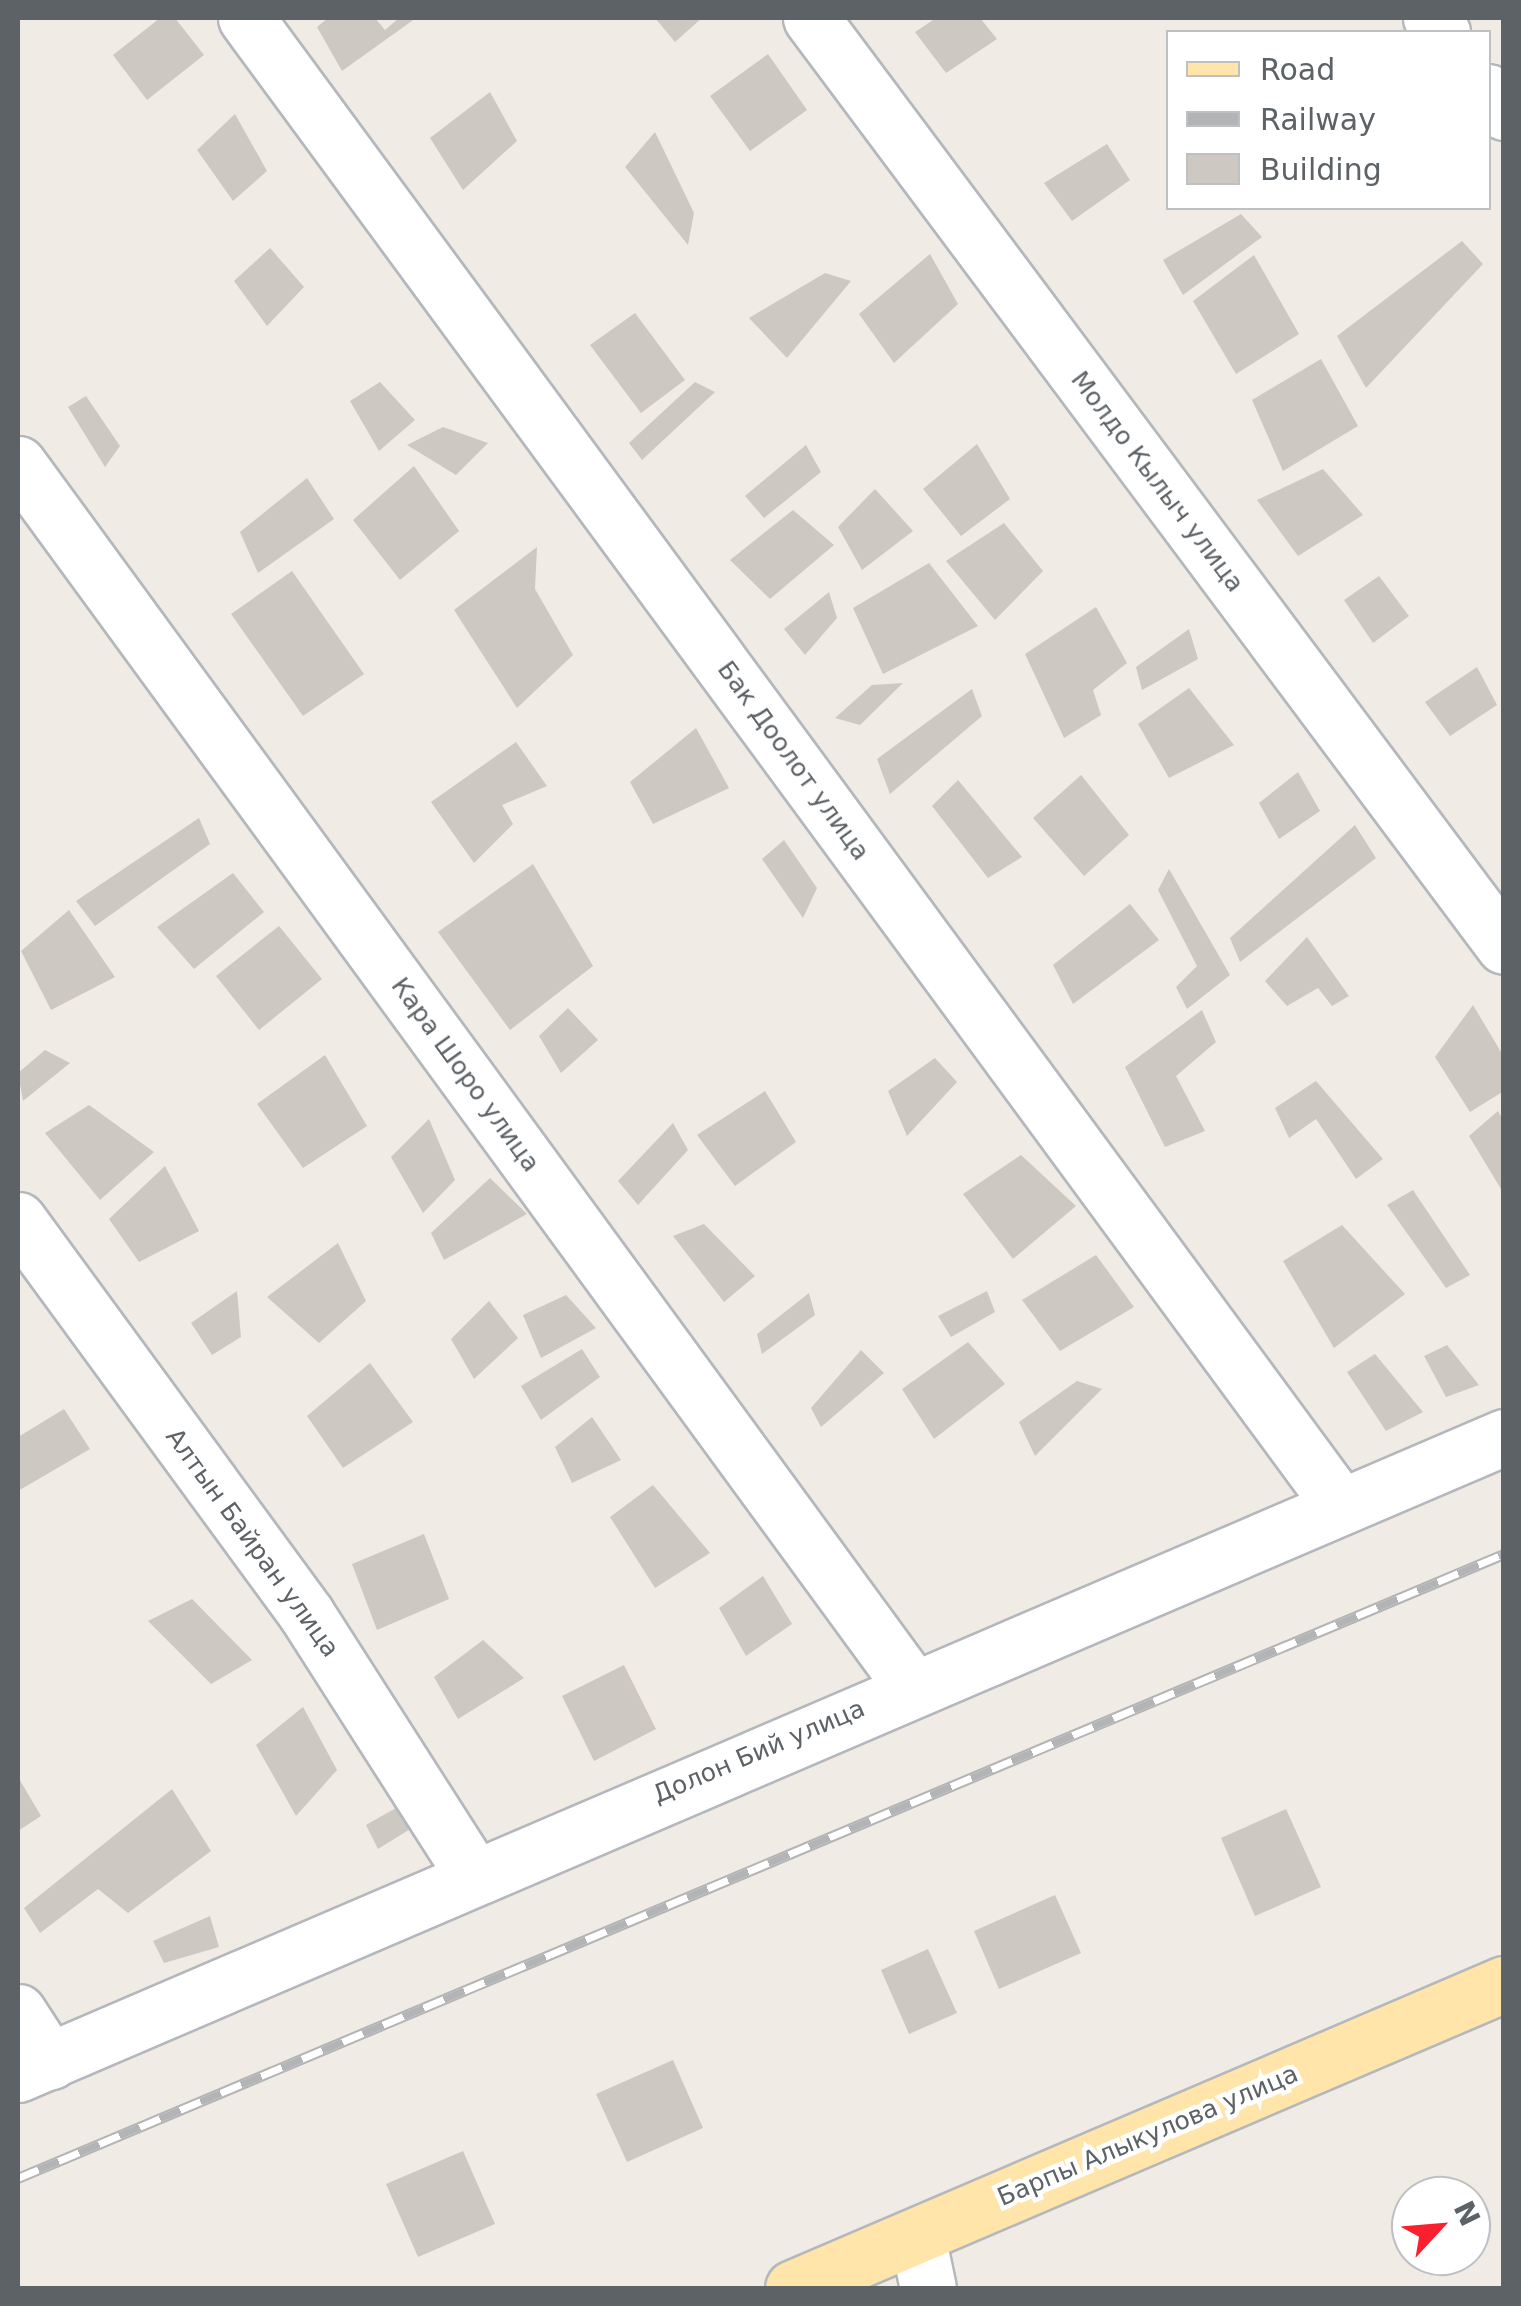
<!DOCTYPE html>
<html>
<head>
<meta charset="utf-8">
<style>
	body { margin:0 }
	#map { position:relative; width:1521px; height:2306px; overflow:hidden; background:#f0ebe4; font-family:"DejaVu Sans",sans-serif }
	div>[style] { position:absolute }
	.building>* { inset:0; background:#cec8c3 }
	.roads { filter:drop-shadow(2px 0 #b4b8bc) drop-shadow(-2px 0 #b4b8bc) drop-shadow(0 2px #b4b8bc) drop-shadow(0 -2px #b4b8bc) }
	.minor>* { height:55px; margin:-27.5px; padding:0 27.5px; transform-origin:27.5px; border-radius:27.5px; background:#fff }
	.major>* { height:55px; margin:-27.5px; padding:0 27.5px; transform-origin:27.5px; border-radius:27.5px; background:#ffe5a9 }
	.rail>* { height:11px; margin-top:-5.5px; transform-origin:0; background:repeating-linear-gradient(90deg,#fff 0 22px,#b3b4b5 0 44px); box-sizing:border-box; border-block:2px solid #b3b4b5 }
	span { translate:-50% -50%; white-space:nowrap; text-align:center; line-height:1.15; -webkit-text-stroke:9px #fff; paint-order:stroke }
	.street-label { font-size:25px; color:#5c6266 }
	.frame { position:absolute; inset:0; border:20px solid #5c6266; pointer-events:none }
	.legend { position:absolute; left:1166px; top:30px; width:325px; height:180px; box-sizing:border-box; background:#fff; border:2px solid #bec0c2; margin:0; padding:12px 18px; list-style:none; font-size:30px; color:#5c6266 }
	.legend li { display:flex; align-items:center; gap:20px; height:50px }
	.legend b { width:50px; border:2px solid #bec0c2 }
	.north { position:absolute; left:1391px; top:2176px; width:100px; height:100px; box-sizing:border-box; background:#fff; border:2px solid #bec0c2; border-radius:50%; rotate:64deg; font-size:28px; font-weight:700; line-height:40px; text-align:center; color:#5c6266 }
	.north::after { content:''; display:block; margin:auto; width:35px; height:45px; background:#fa202e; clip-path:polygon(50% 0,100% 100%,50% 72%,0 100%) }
</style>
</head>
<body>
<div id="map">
	<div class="building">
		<div style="clip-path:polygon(160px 18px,175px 18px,204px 55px,147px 100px,113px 55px)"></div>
		<div style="clip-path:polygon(328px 18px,375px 18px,385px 30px,399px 18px,416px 18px,342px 71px,317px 27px)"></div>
		<div style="clip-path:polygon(655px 18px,702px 18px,675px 42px)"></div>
		<div style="clip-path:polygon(936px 18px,980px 18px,997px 39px,946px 73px,915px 32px)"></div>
		<div style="clip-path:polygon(768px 54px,807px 110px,750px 151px,710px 96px)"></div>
		<div style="clip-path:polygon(490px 92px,517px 141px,463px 190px,430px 138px)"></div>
		<div style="clip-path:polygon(235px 114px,267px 171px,233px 201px,197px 150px)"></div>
		<div style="clip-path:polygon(655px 132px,694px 213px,688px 245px,625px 167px)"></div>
		<div style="clip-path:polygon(1107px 144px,1130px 180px,1072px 221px,1044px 183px)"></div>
		<div style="clip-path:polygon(1241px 214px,1262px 237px,1183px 295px,1163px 260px)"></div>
		<div style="clip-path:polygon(1462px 241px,1483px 264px,1366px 388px,1337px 336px)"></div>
		<div style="clip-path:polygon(270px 248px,304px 287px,267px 326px,234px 281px)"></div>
		<div style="clip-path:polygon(930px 254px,958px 304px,894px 363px,859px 314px)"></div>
		<div style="clip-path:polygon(1254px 255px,1299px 334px,1236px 374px,1193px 301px)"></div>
		<div style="clip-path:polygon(825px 273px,851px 281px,787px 358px,749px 318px)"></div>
		<div style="clip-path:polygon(635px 313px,685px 380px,641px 413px,590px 345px)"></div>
		<div style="clip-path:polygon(1321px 359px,1358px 426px,1283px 471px,1252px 400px)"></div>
		<div style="clip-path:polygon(380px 382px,415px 420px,379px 451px,350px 401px)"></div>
		<div style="clip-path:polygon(695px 382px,715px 392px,642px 460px,629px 443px)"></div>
		<div style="clip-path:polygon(86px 396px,120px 446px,105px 467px,68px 407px)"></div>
		<div style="clip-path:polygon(443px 427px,488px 443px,456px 475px,407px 445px)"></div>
		<div style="clip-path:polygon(977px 444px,1010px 499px,961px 536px,923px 489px)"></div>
		<div style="clip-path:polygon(806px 445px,821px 472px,764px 518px,745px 496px)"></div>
		<div style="clip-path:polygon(414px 466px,459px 531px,400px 580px,353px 520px)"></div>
		<div style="clip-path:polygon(1323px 469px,1363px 515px,1298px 556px,1257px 500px)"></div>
		<div style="clip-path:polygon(307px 478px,334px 519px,258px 573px,240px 532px)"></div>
		<div style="clip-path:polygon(875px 489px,913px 531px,862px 570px,838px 527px)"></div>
		<div style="clip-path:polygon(793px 510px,834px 545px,770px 599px,730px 560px)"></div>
		<div style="clip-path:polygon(1004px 523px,1043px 571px,995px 620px,946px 561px)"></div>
		<div style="clip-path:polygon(537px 547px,535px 589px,573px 655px,517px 708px,454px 610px)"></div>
		<div style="clip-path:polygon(929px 563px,978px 626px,883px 674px,853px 608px)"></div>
		<div style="clip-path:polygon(292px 571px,364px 674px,303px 716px,231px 614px)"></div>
		<div style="clip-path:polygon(1379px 576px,1409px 616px,1373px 643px,1344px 600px)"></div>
		<div style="clip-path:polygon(829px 592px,837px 618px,805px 655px,784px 629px)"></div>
		<div style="clip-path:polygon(1096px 607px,1127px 663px,1093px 690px,1101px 715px,1064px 738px,1025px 654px)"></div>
		<div style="clip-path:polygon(1189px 629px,1198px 659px,1142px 690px,1136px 667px)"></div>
		<div style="clip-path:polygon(1477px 667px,1497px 705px,1450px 736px,1425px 702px)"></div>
		<div style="clip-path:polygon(903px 683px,860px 725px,835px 718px,872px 685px)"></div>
		<div style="clip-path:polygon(1189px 688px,1234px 745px,1169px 778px,1138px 724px)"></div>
		<div style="clip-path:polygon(972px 689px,982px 716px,890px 794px,877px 759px)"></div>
		<div style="clip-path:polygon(696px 728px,729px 788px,653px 824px,630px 782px)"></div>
		<div style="clip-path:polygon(516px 742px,547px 786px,502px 805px,513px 824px,474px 863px,431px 802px)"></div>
		<div style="clip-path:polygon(1298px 772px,1320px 811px,1279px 839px,1259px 803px)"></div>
		<div style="clip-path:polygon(1081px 775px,1129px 835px,1084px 876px,1033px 818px)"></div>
		<div style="clip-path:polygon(958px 780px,1022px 857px,988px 878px,932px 806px)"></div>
		<div style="clip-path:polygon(199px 818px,210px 844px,95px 926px,76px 901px)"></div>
		<div style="clip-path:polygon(1355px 825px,1376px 858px,1240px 962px,1230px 938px)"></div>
		<div style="clip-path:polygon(784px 840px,817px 888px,803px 918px,762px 859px)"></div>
		<div style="clip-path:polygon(533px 864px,593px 966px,510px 1030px,438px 932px)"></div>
		<div style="clip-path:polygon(1169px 869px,1230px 975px,1187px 1009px,1176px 987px,1197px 966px,1158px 890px)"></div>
		<div style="clip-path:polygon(233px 873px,264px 912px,194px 969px,157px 927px)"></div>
		<div style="clip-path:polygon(1130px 904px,1159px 940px,1073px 1004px,1053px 965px)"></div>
		<div style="clip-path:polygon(69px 910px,115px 977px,51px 1010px,21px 951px)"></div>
		<div style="clip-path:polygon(279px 926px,322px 979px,259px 1030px,216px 976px)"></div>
		<div style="clip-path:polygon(1307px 937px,1349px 996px,1332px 1006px,1318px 988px,1287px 1006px,1265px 981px)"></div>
		<div style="clip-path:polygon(1473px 1005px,1504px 1057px,1504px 1091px,1470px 1112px,1435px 1057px)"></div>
		<div style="clip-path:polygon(568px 1008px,598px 1040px,561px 1073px,539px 1036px)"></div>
		<div style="clip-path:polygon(1202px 1010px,1216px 1042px,1176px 1076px,1205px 1131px,1165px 1147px,1125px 1067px)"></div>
		<div style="clip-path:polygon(45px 1050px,70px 1063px,23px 1101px,18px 1073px)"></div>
		<div style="clip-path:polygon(325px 1055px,367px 1126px,303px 1168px,257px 1104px)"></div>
		<div style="clip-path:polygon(935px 1058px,957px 1082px,907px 1136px,888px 1091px)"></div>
		<div style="clip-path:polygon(1316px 1081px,1383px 1159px,1356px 1179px,1316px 1119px,1289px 1138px,1275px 1108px)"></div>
		<div style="clip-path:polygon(765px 1091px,796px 1142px,735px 1186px,697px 1135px)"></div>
		<div style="clip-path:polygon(89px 1105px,154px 1152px,100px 1200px,45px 1133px)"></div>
		<div style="clip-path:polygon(1498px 1111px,1504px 1122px,1504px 1194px,1469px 1136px)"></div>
		<div style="clip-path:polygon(429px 1119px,455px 1180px,423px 1213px,391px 1157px)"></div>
		<div style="clip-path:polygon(673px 1123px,688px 1150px,638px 1205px,618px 1181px)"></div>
		<div style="clip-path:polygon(1021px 1155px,1076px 1206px,1013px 1259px,963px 1194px)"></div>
		<div style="clip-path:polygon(165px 1166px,199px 1231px,139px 1262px,109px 1219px)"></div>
		<div style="clip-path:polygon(490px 1178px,527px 1214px,444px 1260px,431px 1233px)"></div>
		<div style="clip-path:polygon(1413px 1190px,1470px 1275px,1446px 1288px,1387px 1205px)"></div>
		<div style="clip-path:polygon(704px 1224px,755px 1276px,724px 1302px,673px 1236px)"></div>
		<div style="clip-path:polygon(1342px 1225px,1405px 1294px,1334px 1348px,1283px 1261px)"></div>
		<div style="clip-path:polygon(338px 1243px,366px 1301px,319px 1343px,267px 1297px)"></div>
		<div style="clip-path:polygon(1096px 1255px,1134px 1307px,1060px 1351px,1022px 1300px)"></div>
		<div style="clip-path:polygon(237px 1291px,241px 1337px,212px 1355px,191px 1323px)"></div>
		<div style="clip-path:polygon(987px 1291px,995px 1312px,951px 1337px,938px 1316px)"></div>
		<div style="clip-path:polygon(809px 1293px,815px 1315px,762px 1354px,757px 1334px)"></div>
		<div style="clip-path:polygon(566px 1295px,596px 1328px,541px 1358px,523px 1315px)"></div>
		<div style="clip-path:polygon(489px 1301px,518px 1338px,474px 1379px,451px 1339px)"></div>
		<div style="clip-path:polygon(968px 1342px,1005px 1384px,934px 1439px,902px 1389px)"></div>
		<div style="clip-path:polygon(1447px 1345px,1479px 1385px,1446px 1397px,1424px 1356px)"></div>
		<div style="clip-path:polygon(582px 1349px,600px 1377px,541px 1420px,521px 1386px)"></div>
		<div style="clip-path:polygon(861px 1350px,884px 1373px,821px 1427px,811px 1408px)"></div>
		<div style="clip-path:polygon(1375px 1354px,1423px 1412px,1386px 1431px,1347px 1372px)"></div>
		<div style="clip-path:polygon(370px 1363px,413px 1422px,343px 1468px,307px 1416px)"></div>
		<div style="clip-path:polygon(1077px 1381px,1102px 1389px,1035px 1456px,1019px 1422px)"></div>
		<div style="clip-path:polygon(64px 1409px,90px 1449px,18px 1491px,18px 1437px)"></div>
		<div style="clip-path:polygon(592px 1417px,621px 1460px,572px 1483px,555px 1447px)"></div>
		<div style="clip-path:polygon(653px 1485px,710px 1553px,655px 1588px,610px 1517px)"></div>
		<div style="clip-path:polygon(424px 1534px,449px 1599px,377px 1630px,352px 1564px)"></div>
		<div style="clip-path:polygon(763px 1576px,792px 1624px,746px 1656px,719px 1608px)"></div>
		<div style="clip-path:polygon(192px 1599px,252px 1660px,211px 1684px,148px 1621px)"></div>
		<div style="clip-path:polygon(483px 1640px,524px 1678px,458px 1719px,434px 1677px)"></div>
		<div style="clip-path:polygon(624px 1665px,656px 1729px,594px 1761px,562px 1696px)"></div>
		<div style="clip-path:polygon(303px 1707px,337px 1770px,296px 1816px,256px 1745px)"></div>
		<div style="clip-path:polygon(18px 1777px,41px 1816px,18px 1831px)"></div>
		<div style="clip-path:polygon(172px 1789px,211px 1851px,128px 1913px,98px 1889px,40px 1933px,24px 1908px)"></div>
		<div style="clip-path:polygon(403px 1804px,415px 1826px,378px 1849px,366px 1825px)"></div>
		<div style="clip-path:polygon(1286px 1809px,1321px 1887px,1255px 1916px,1221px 1838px)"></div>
		<div style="clip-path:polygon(1055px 1895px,1081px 1953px,999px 1989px,974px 1931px)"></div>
		<div style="clip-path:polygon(210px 1916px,219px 1947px,164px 1963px,153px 1941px)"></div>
		<div style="clip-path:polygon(928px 1949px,957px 2013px,909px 2034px,881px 1970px)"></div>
		<div style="clip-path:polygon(673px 2060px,703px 2128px,627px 2162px,596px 2094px)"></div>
		<div style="clip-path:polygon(463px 2151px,495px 2224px,418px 2257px,386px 2184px)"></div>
	</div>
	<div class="roads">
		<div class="minor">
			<div style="left:246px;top:18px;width:1846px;rotate:53.66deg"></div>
			<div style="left:811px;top:18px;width:1158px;rotate:53.25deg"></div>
			<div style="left:1431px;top:18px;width:18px;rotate:52deg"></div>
			<div style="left:1488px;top:92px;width:26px;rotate:51deg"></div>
			<div style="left:18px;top:464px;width:1515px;rotate:53.83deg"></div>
			<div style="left:18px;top:1220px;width:489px;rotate:53.8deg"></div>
			<div style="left:307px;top:1615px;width:308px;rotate:57.4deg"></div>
			<div style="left:18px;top:2012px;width:59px;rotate:56.9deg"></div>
			<div style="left:18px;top:2074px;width:1617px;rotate:-23.2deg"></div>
			<div style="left:917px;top:2236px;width:53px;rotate:78.1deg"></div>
		</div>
		<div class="major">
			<div style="left:793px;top:2288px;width:773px;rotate:-23.15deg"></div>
		</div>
	</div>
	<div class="rail">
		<div style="left:18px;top:2178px;width:1612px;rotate:-22.78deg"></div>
	</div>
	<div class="street-label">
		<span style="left:1157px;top:482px;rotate:53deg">Молдо Кылыч улица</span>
		<span style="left:793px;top:761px;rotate:54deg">Бак Доолот улица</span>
		<span style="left:465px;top:1075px;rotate:54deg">Кара Шоро улица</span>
		<span style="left:252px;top:1543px;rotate:54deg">Алтын Байран улица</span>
		<span style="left:759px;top:1752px;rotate:-23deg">Долон Бий улица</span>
		<span style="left:1148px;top:2136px;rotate:-23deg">Барпы Алыкулова улица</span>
	</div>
	<div class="frame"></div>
	<ul class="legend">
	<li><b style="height:12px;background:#ffe5a9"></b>Road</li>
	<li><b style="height:12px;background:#b3b4b5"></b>Railway</li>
	<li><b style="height:28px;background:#cec8c3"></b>Building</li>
	</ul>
	<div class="north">N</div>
</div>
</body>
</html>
